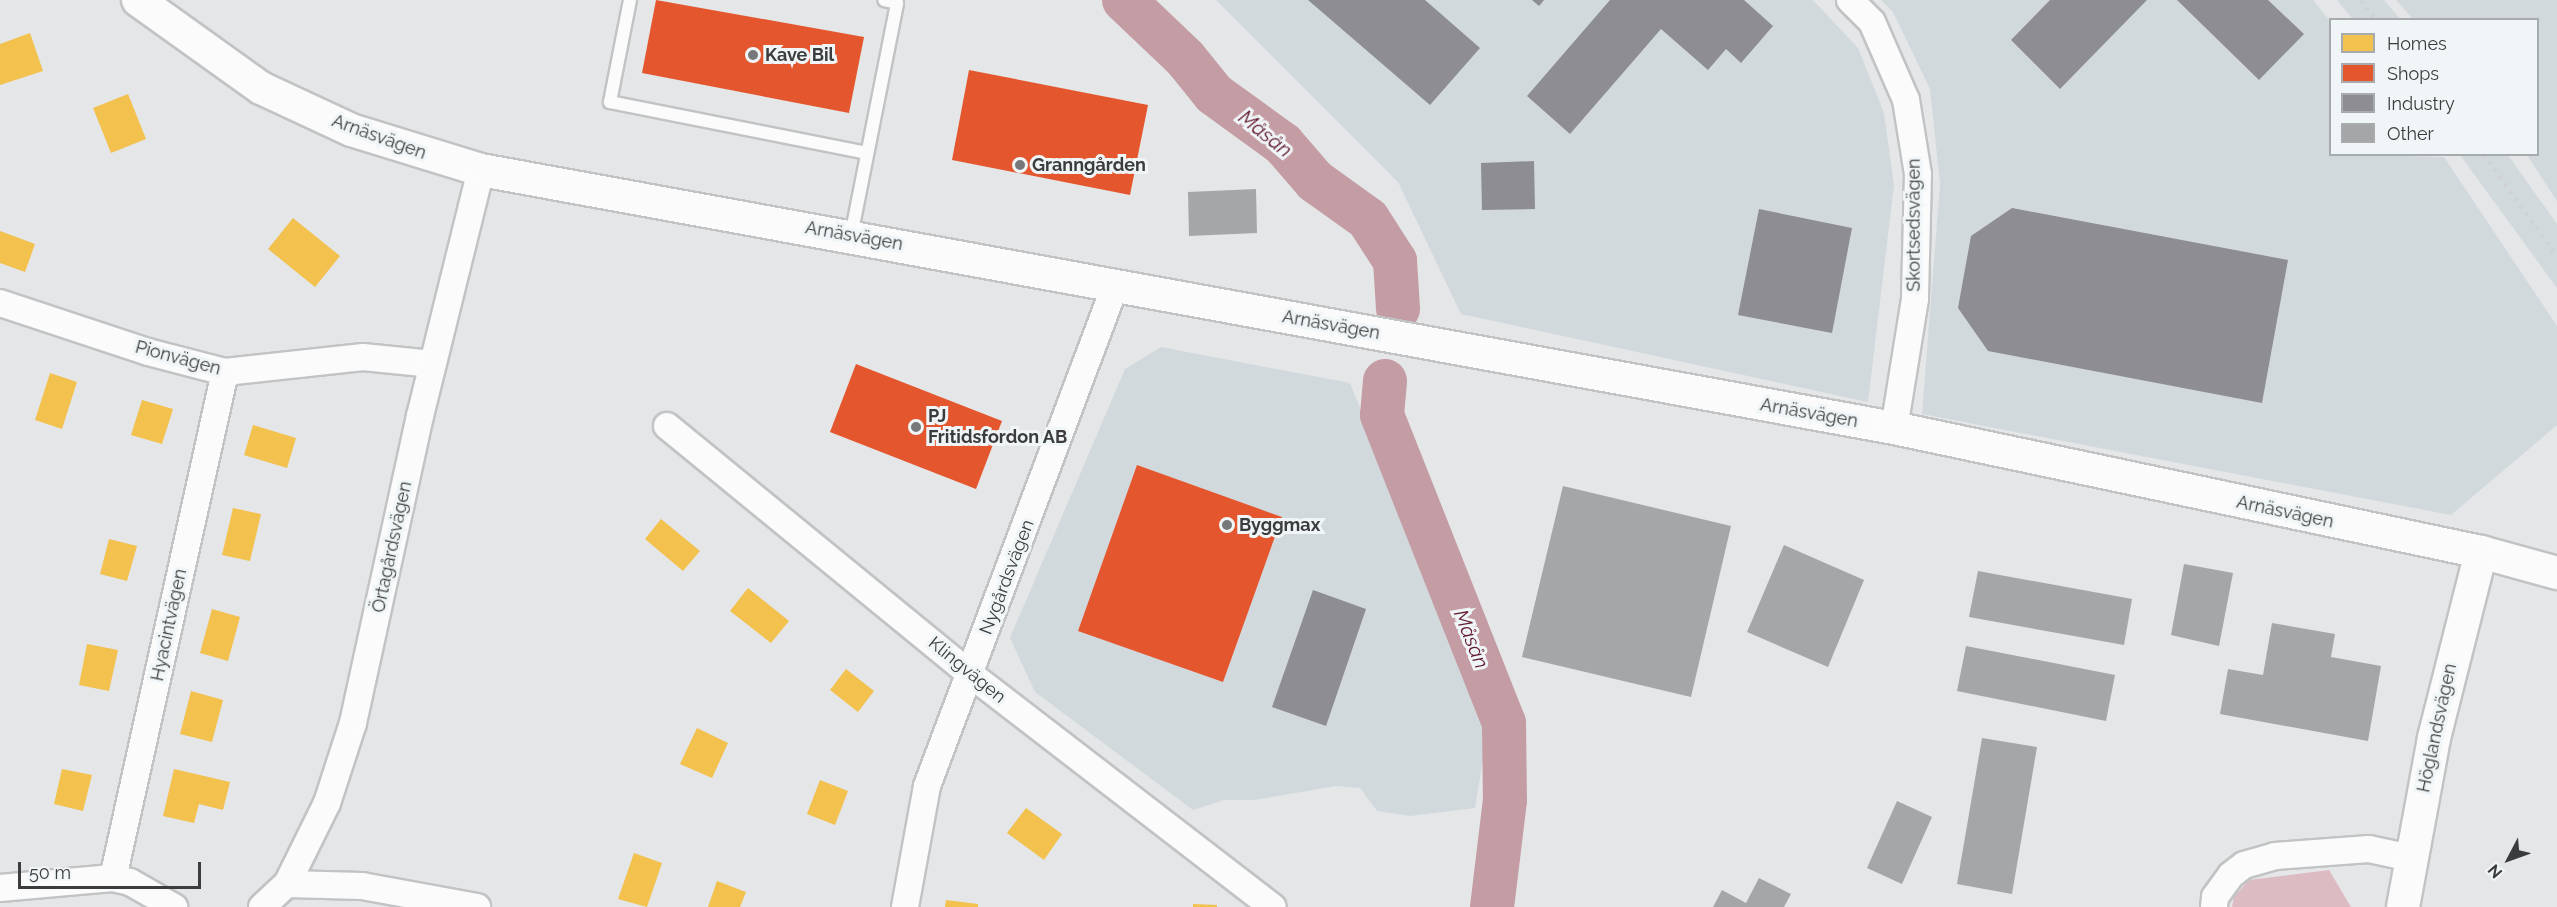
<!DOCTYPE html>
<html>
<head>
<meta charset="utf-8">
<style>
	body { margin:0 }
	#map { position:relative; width:2557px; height:907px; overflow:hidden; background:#e4e6e8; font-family:Raleway,sans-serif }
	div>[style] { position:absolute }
	.built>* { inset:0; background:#d2d9dd }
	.forest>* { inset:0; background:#dcbbc2 }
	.homes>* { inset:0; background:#f2c14e }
	.shops>* { inset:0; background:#e4572e }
	.industry>* { inset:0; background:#8d8d92 }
	.river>* { height:44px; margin:-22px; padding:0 22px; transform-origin:22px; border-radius:22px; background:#c49ca3 }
	.building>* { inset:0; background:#a5a6a7 }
	.roads { filter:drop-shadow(2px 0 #c1c3c4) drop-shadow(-2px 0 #c1c3c4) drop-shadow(0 2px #c1c3c4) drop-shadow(0 -2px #c1c3c4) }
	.service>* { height:12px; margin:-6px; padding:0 6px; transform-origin:6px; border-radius:6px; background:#fbfbfc }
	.minor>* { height:26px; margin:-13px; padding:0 13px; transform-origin:13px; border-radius:13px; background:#fbfbfc }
	.tertiary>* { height:32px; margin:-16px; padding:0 16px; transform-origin:16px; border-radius:16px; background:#fbfbfc }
	.rail>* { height:4.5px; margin-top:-2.25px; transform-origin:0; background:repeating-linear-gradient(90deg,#d0d1d2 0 3px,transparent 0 9px) }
	.dots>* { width:16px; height:16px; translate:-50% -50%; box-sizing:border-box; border:3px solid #f0f5f7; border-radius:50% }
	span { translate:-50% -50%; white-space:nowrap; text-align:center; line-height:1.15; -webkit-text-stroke:6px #f0f5f7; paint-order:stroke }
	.poi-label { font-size:18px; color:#3b3c3d; font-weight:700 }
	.left { translate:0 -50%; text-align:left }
	.street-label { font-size:18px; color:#3b3c3d }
	.water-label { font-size:20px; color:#621a2f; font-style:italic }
	.legend { position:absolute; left:2329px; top:18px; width:210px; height:138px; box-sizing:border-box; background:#f0f5f7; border:2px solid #a8abad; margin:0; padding:8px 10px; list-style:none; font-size:18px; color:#3b3c3d }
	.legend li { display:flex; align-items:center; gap:12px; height:30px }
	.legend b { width:30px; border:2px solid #a8abad }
	.north { position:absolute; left:2479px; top:829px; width:60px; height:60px; -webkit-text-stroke:4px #f0f5f7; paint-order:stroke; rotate:229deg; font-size:16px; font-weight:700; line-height:24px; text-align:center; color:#3b3c3d }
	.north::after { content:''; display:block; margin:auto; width:21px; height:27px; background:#3b3c3d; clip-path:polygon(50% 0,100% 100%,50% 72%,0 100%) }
	.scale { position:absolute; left:18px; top:862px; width:183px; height:27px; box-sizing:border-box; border:3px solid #3b3c3d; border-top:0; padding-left:8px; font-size:18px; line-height:21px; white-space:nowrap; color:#3b3c3d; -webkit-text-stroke:4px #f0f5f7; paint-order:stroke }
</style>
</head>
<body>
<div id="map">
	<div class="built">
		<div style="clip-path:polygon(1216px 0,1813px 0,1858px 48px,1884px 113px,1894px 185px,1868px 402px,1461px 314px,1398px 182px)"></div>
		<div style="clip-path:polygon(1881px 0,2313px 0,2330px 21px,2330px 154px,2444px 157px,2557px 326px,2557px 425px,2451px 515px,1922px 414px,1940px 184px,1930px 89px,1893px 12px)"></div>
		<div style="clip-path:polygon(2337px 0,2384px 0,2400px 19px,2353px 19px)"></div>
		<div style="clip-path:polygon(2396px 0,2557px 0,2557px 201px,2527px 155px,2538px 154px,2538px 20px,2413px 19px)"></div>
		<div style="clip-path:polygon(2460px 155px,2508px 155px,2557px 224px,2557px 288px)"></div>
		<div style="clip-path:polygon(1161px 347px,1350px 383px,1488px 729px,1475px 808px,1410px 816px,1377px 811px,1360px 788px,1336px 786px,1254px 800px,1224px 800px,1193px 810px,1035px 692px,1010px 638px,1125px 369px)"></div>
	</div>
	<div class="forest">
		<div style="clip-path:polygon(2329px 870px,2351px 907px,2232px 907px,2234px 897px,2249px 880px)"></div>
	</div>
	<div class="homes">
		<div style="clip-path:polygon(30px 33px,43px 71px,0 85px,0 44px)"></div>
		<div style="clip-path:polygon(128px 94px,146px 139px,111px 153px,93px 108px)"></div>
		<div style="clip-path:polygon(293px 218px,340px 256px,315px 287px,268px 249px)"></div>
		<div style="clip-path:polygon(0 231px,35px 244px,25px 272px,0 263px)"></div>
		<div style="clip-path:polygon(50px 373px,77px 382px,62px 429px,35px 420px)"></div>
		<div style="clip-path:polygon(142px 400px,173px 409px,162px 444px,131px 435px)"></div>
		<div style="clip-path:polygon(253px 425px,296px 438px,287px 468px,244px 455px)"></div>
		<div style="clip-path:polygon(233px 508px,261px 514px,250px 561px,222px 555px)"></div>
		<div style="clip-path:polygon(661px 519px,700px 551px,683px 571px,645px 539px)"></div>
		<div style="clip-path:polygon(109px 539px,137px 546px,127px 581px,100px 574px)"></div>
		<div style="clip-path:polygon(748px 588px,789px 621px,771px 643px,730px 611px)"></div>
		<div style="clip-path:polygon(212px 609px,240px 617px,228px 661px,200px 653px)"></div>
		<div style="clip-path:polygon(87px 644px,118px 650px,109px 691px,79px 685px)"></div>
		<div style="clip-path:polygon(846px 669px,874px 691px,858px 712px,830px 690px)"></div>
		<div style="clip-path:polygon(191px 691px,223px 700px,212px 742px,180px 734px)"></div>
		<div style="clip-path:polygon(697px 728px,728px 743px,712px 778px,680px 764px)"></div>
		<div style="clip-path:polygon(62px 769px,92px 775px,83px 811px,54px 804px)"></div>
		<div style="clip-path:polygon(174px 769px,230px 782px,223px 810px,199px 804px,194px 823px,163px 816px)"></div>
		<div style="clip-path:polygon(820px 780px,848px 791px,835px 825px,807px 814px)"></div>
		<div style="clip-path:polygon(1026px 808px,1062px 834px,1044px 860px,1007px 833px)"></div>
		<div style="clip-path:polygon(634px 853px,662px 863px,647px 907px,618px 899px)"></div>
		<div style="clip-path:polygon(717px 881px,746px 892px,740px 907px,708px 907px)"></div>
		<div style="clip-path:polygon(946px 900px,978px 904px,978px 907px,945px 907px)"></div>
		<div style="clip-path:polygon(1193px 904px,1217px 905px,1217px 907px,1193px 907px)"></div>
	</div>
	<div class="shops">
		<div style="clip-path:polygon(656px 0,864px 37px,849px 113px,642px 73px)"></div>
		<div style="clip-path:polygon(969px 70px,1148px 105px,1130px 195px,952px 160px)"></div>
		<div style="clip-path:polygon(856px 364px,1002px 421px,976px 489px,830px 432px)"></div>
		<div style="clip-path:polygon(1137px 465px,1282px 517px,1223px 682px,1078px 631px)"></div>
	</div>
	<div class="industry">
		<div style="clip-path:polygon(1308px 0,1425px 0,1480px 48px,1430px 105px)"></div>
		<div style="clip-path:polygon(1532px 0,1544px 0,1539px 6px)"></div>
		<div style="clip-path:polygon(1610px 0,1744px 0,1773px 26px,1741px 63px,1726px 49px,1708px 70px,1661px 29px,1570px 134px,1527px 96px)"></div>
		<div style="clip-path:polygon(2050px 0,2147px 0,2060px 89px,2011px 40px)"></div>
		<div style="clip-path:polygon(2177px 0,2268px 0,2304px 34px,2259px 80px)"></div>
		<div style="clip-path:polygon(1534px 161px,1535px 209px,1482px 210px,1481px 163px)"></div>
		<div style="clip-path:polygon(2012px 208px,2288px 260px,2262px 403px,1988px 351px,1958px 308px,1971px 236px)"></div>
		<div style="clip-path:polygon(1759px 209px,1852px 228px,1832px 333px,1738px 315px)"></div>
		<div style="clip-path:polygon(1313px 590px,1366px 609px,1326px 726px,1272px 707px)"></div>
	</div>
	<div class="river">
		<div style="left:1124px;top:0;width:84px;rotate:43.6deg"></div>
		<div style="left:1185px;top:58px;width:46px;rotate:51.1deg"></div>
		<div style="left:1214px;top:94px;width:85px;rotate:35.9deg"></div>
		<div style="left:1283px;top:144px;width:49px;rotate:49.1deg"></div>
		<div style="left:1315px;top:181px;width:65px;rotate:35.6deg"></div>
		<div style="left:1368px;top:219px;width:50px;rotate:57.3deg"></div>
		<div style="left:1395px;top:261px;width:48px;rotate:86.4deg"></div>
		<div style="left:1385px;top:381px;width:34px;rotate:95deg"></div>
		<div style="left:1382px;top:415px;width:331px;rotate:68.4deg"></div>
		<div style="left:1504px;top:723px;width:77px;rotate:89.3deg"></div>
		<div style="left:1505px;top:800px;width:108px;rotate:96.9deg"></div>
	</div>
	<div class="building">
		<div style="clip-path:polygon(1256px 189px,1257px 233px,1189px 236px,1188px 192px)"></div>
		<div style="clip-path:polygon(1563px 486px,1731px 526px,1691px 697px,1522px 657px)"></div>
		<div style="clip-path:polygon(1784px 545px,1864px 580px,1828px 667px,1747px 632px)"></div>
		<div style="clip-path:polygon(2184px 564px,2233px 573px,2219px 646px,2171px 635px)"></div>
		<div style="clip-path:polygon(1978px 571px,2132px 599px,2124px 645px,1969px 617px)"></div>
		<div style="clip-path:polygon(2272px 623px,2335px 634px,2331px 657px,2381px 666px,2368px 741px,2220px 714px,2228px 669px,2263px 675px)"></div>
		<div style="clip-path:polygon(1966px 646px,2115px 675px,2106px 721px,1957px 691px)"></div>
		<div style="clip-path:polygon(1982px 738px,2037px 747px,2012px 894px,1957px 884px)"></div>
		<div style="clip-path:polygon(1897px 801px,1932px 817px,1902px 884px,1867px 868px)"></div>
		<div style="clip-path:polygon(1759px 878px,1791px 894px,1784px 907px,1713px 907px,1722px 890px,1746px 903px)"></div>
	</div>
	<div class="roads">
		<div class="service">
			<div style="left:630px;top:0;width:104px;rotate:101.1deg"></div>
			<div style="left:610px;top:102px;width:262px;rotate:11.2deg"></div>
			<div style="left:851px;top:236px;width:237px;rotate:-78.8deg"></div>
			<div style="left:897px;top:3px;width:13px;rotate:-167deg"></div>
		</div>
		<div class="minor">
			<div style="left:1850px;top:0;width:31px;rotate:45deg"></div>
			<div style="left:1872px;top:22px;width:85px;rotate:66.4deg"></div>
			<div style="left:1906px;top:100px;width:75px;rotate:80.8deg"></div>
			<div style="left:1918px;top:174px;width:125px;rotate:91.4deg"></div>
			<div style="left:1915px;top:299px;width:131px;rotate:99.2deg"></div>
			<div style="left:0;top:303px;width:156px;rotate:18.3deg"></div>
			<div style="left:148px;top:352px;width:80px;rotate:14.6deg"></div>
			<div style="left:225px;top:372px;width:139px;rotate:-6.2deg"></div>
			<div style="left:363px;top:357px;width:70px;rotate:5.7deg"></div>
			<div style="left:667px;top:426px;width:392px;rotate:39.3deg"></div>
			<div style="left:970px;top:674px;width:382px;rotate:37.6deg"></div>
			<div style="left:113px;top:878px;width:518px;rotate:-77.52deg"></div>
			<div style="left:287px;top:884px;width:75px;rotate:1.5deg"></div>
			<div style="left:362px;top:886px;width:117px;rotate:10.3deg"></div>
			<div style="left:0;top:888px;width:113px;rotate:-5.1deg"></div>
			<div style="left:113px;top:878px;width:17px;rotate:13deg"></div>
			<div style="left:130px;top:882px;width:51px;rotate:29.6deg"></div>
			<div style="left:262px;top:907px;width:34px;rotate:-43deg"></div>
			<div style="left:287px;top:884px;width:90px;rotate:-63.7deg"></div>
			<div style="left:327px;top:803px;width:84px;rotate:-72deg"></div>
			<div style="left:353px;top:723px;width:314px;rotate:-77.7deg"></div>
			<div style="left:420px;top:416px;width:253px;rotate:-76.1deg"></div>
			<div style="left:905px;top:907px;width:123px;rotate:-79.7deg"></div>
			<div style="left:927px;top:786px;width:534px;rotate:-69.39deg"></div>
			<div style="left:2214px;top:907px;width:10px;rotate:-84deg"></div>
			<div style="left:2215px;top:897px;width:27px;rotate:-54deg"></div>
			<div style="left:2231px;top:875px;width:16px;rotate:-38deg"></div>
			<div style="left:2244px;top:865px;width:32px;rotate:-16deg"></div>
			<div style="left:2275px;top:856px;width:94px;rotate:-4.3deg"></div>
			<div style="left:2369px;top:849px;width:43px;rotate:12.1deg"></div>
		</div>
		<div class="tertiary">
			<div style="left:138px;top:0;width:151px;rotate:35.6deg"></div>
			<div style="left:261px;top:88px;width:99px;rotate:25deg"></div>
			<div style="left:351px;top:130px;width:136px;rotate:17.1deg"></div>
			<div style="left:481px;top:170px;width:1436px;rotate:10.35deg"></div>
			<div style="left:1894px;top:428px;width:600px;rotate:11.93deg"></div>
			<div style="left:2481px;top:552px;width:79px;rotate:15.4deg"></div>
			<div style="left:2403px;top:907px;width:172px;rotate:-79.6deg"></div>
			<div style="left:2434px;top:738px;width:192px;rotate:-75.8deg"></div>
		</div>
	</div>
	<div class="rail">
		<div style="left:2361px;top:0;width:25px;rotate:53deg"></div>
		<div style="left:2484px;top:154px;width:125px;rotate:54.4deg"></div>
	</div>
	<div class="dots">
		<div style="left:753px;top:55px;background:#767879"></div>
		<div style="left:1020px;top:165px;background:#767879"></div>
		<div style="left:916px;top:427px;background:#767879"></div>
		<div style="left:1227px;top:525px;background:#767879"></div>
	</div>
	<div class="poi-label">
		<span class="left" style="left:765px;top:55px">Kave Bil</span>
		<span class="left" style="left:1032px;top:165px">Granngården</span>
		<span class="left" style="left:928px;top:427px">PJ<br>Fritidsfordon AB</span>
		<span class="left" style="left:1239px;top:525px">Byggmax</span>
	</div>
	<div class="street-label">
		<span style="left:379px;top:137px;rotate:20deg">Arnäsvägen</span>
		<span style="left:1914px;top:225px;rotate:-90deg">Skortsedsvägen</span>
		<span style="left:854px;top:236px;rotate:10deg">Arnäsvägen</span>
		<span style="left:1331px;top:325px;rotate:10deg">Arnäsvägen</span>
		<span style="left:178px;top:358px;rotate:15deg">Pionvägen</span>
		<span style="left:1809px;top:413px;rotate:10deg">Arnäsvägen</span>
		<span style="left:2285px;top:512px;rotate:12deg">Arnäsvägen</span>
		<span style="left:392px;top:547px;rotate:-78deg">Örtagårdsvägen</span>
		<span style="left:1007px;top:577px;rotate:-69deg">Nygårdsvägen</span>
		<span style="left:169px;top:625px;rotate:-78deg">Hyacintvägen</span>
		<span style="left:967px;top:670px;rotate:39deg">Klingvägen</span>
		<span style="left:2437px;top:728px;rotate:-78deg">Höglandsvägen</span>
	</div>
	<div class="water-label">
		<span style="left:1265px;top:134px;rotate:39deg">Måsån</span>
		<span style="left:1471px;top:639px;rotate:68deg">Måsån</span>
	</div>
	<ul class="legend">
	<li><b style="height:16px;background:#f2c14e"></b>Homes</li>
	<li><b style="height:16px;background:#e4572e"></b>Shops</li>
	<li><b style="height:16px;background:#8d8d92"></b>Industry</li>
	<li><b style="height:16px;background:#a5a6a7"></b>Other</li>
	</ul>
	<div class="north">N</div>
	<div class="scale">50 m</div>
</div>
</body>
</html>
